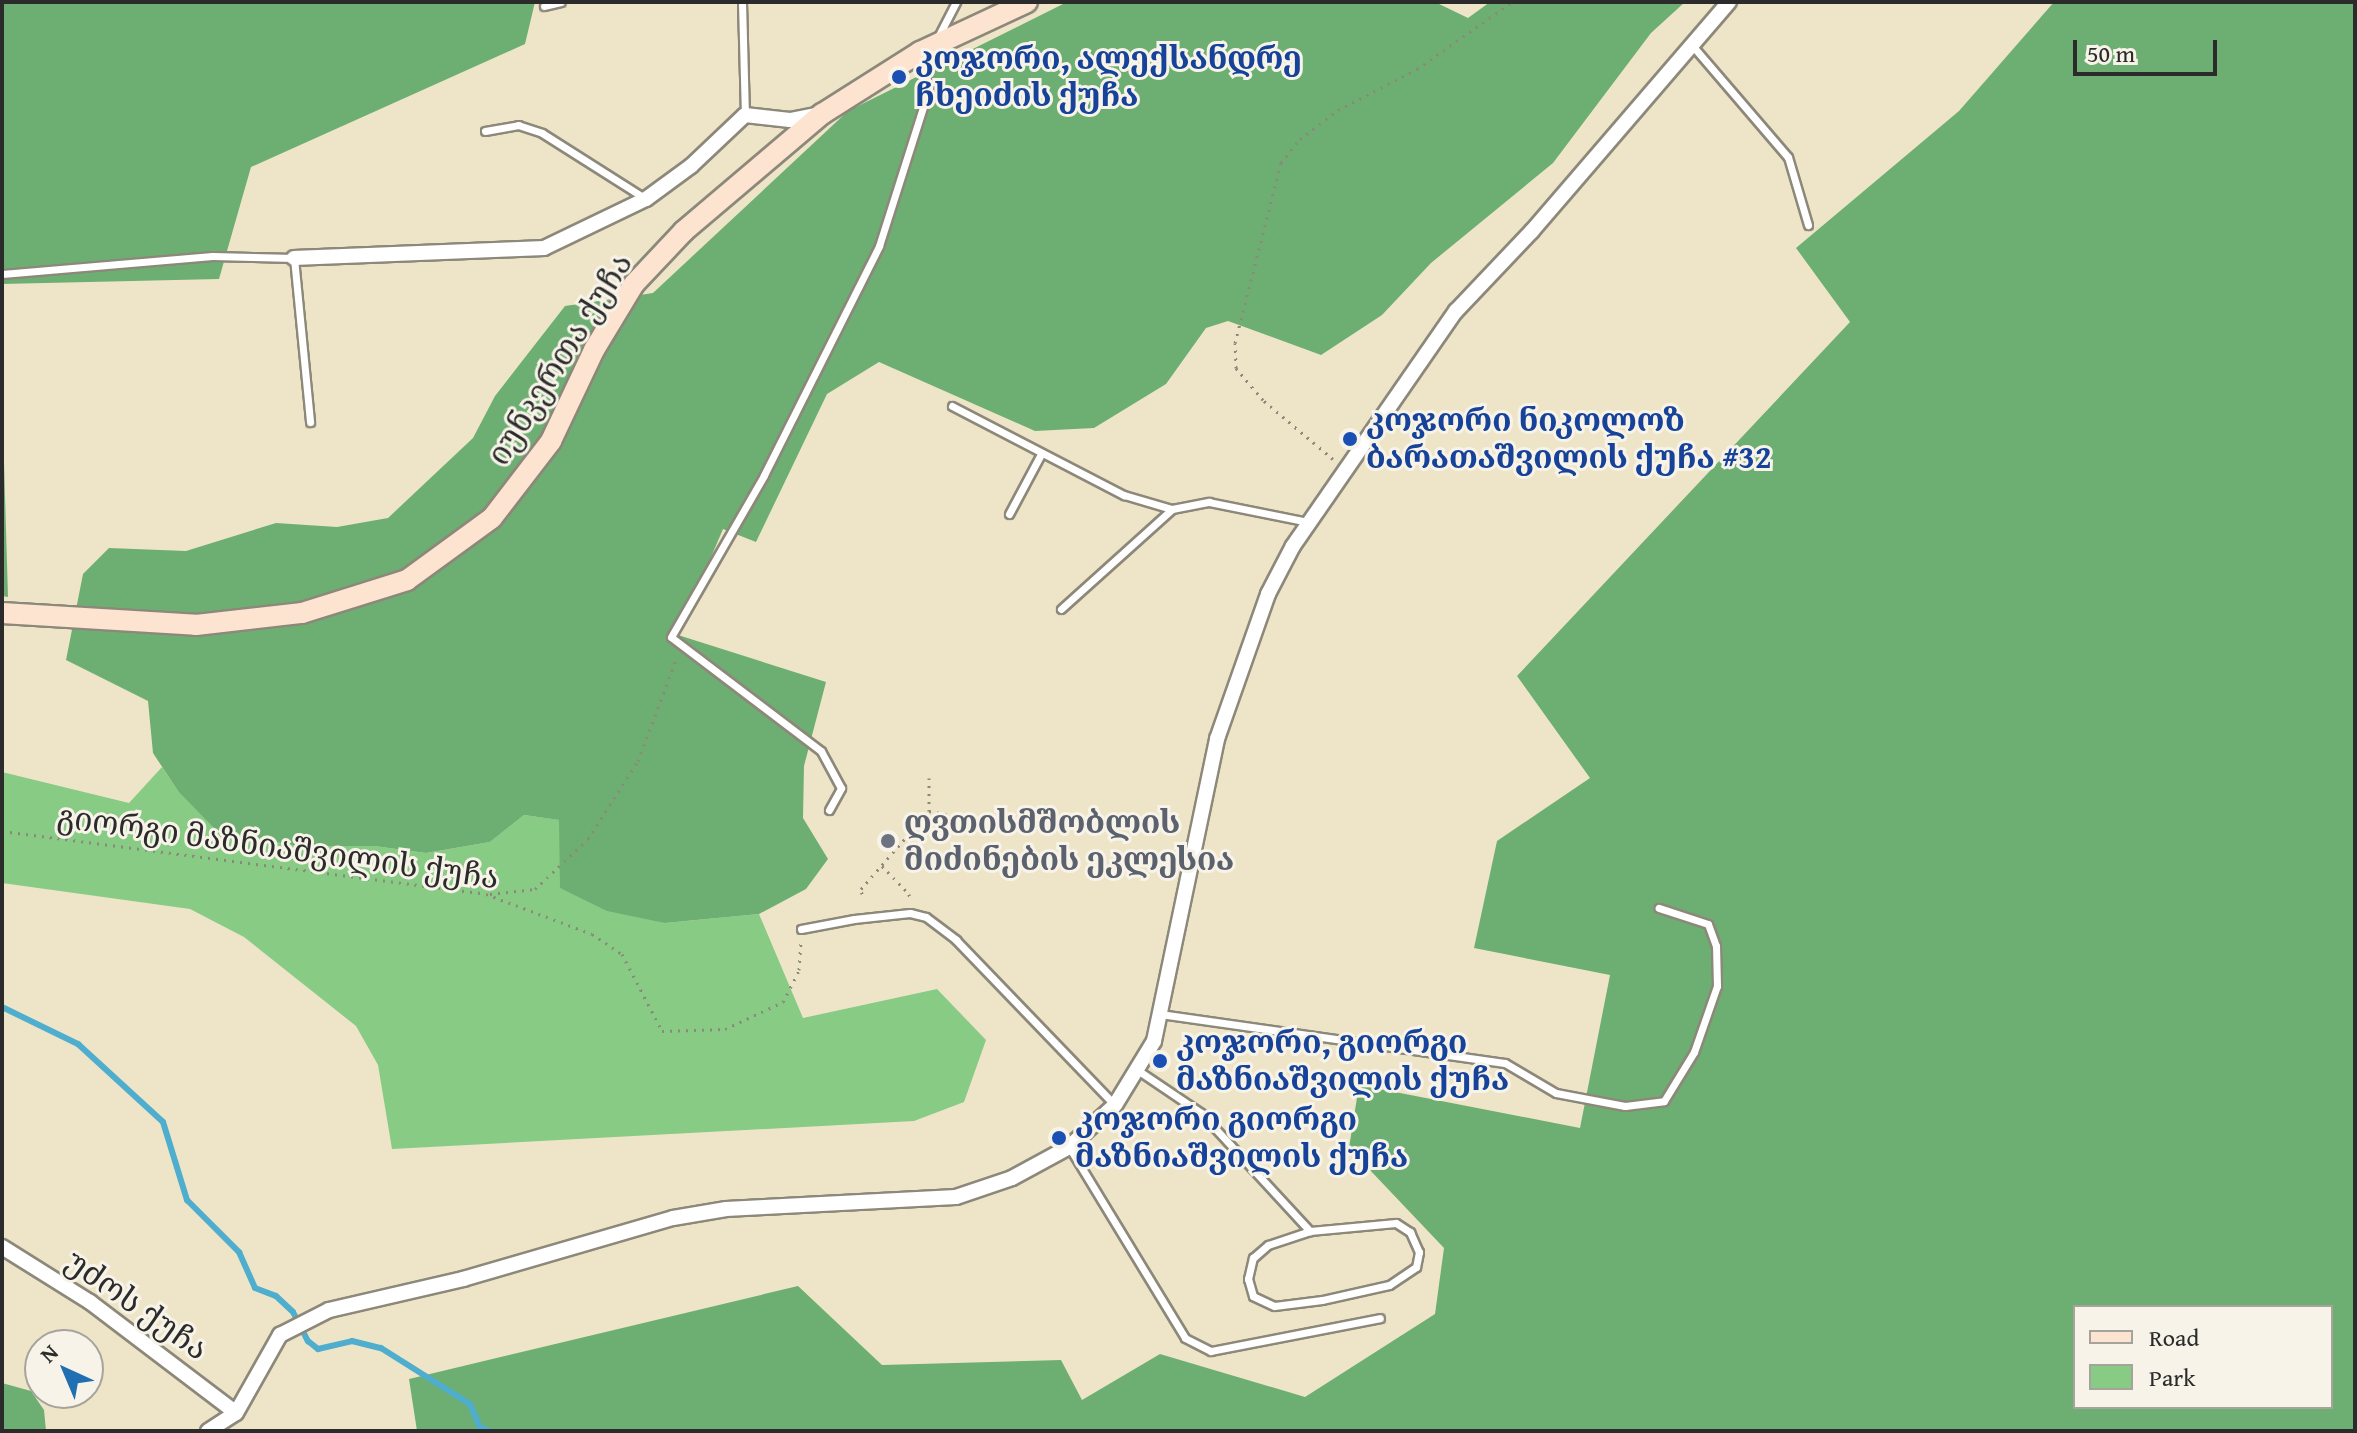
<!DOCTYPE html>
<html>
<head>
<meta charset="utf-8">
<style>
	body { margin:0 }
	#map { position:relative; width:2357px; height:1433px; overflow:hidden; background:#eee5c9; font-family:"Gentium Book Plus","Noto Serif Georgian",serif }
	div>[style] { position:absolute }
	.green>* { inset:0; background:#87cb85 }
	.forest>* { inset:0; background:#6daf72 }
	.stream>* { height:6px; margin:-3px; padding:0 3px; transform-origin:3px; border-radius:3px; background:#4faece }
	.path>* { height:3px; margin-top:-1.5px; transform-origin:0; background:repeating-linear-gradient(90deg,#8c887a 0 2px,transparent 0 8px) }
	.roads { filter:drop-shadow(2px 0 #8c887a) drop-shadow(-2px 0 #8c887a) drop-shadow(0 2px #8c887a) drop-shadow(0 -2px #8c887a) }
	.lane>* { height:7px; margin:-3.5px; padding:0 3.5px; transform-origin:3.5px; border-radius:3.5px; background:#fff }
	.street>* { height:14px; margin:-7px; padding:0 7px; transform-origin:7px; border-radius:7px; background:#fff }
	.secondary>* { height:20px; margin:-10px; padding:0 10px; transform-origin:10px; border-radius:10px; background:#fde4d1 }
	.dots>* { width:22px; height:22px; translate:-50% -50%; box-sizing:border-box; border:4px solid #f7f3e8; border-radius:50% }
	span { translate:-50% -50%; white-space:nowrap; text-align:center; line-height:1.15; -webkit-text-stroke:6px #f7f3e8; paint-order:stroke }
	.transit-label { font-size:32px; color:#164399; font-weight:700 }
	.left { translate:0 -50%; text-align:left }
	.street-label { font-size:32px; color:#2b2b2b }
	.worship-label { font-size:32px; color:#5b616d; font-weight:700 }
	.frame { position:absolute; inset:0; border:4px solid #2b2b2b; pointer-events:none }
	.legend { position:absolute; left:2073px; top:1305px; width:260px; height:104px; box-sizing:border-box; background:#f7f3e8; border:2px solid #a5a39c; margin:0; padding:10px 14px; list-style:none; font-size:24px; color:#2b2b2b }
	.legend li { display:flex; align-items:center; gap:16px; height:40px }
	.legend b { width:40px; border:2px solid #a5a39c }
	.north { position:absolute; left:24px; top:1329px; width:80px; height:80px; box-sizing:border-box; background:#f7f3e8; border:2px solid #a5a39c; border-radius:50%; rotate:316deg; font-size:22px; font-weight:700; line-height:32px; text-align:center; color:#2b2b2b }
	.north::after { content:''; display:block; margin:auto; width:28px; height:36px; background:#1f6fb2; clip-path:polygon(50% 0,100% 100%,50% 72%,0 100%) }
	.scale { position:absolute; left:2073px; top:40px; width:144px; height:36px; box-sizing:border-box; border:4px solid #2b2b2b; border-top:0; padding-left:10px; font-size:24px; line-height:28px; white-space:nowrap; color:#2b2b2b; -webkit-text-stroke:6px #f7f3e8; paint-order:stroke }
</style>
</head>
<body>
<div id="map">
	<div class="green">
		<div style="clip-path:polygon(162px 767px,178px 791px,374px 846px,426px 853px,490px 842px,524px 815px,560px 820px,560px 888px,665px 923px,759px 914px,803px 1018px,937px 989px,986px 1040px,964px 1102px,914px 1121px,392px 1149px,378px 1065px,356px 1026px,244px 937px,190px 909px,2px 883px,2px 772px,129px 803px)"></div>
	</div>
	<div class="forest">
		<div style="clip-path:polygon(2px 2px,535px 2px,525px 44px,251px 167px,219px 279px,2px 284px)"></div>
		<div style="clip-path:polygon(1067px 2px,1435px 2px,1468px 18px,1490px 2px,1685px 2px,1651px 33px,1553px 163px,1431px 263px,1382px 315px,1321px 355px,1228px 321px,1206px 328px,1166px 384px,1094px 428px,1035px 431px,879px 362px,827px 394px,756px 542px,723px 529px,678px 635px,826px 682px,804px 766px,803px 818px,828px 859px,806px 889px,759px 914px,665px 923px,607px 911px,560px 888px,559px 820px,524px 815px,490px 842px,426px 853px,374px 846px,297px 846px,215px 829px,178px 791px,153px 753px,148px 701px,66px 660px,83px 574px,109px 548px,186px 551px,276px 523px,337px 527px,388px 518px,473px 438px,495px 396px,565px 306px,653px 293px,848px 111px)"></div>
		<div style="clip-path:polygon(evenodd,2054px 2px,2355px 2px,2355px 1431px,417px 1431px,409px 1379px,798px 1286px,882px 1365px,1061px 1360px,1082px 1400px,1160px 1354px,1305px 1397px,1435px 1314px,1444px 1248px,1349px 1148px,1359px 1085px,1580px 1128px,1610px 975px,1474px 948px,1497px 841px,1590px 778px,1517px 676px,1850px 322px,1796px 248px,1959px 111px,2054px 2px,2075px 1307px,2331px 1307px,2331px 1407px,2075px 1407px,2075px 1307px)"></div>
		<div style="clip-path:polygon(2px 394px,8px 597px,2px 596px)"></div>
		<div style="clip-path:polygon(2px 1383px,31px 1391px,44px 1410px,46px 1431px,2px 1431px)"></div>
	</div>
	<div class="stream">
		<div style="left:2px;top:1007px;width:85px;rotate:26deg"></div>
		<div style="left:78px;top:1044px;width:115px;rotate:42.5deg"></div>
		<div style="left:163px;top:1122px;width:82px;rotate:72.9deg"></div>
		<div style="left:187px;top:1200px;width:74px;rotate:45deg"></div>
		<div style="left:239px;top:1252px;width:39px;rotate:66deg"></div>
		<div style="left:255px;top:1288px;width:22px;rotate:21deg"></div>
		<div style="left:276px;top:1296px;width:23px;rotate:43deg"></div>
		<div style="left:293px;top:1312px;width:33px;rotate:63deg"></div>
		<div style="left:308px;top:1341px;width:13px;rotate:39deg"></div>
		<div style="left:318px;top:1349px;width:35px;rotate:-13deg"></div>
		<div style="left:352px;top:1341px;width:30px;rotate:14deg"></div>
		<div style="left:381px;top:1348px;width:105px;rotate:32.2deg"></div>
		<div style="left:470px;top:1404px;width:25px;rotate:67deg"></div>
		<div style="left:480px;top:1427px;width:10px;rotate:24deg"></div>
	</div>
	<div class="path">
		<div style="left:1333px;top:459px;width:92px;rotate:-139.9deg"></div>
		<div style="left:1263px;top:400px;width:42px;rotate:-130.2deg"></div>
		<div style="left:1236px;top:368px;width:25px;rotate:-92deg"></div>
		<div style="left:1235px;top:343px;width:186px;rotate:-75.7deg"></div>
		<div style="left:1281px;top:163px;width:31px;rotate:-52deg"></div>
		<div style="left:1300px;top:139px;width:48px;rotate:-37.3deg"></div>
		<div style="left:1338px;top:110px;width:89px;rotate:-27.4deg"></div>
		<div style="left:1417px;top:69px;width:116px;rotate:-35.2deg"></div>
		<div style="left:929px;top:811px;width:20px;rotate:11deg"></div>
		<div style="left:2px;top:831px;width:488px;rotate:7.4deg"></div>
		<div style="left:486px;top:894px;width:113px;rotate:20.7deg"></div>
		<div style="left:592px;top:934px;width:36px;rotate:34deg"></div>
		<div style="left:622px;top:954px;width:87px;rotate:62.5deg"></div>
		<div style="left:662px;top:1031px;width:63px;rotate:-1.8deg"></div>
		<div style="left:725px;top:1029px;width:64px;rotate:-25deg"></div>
		<div style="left:783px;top:1002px;width:36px;rotate:-63deg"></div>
		<div style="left:799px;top:970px;width:29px;rotate:-86deg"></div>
		<div style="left:882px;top:866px;width:39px;rotate:46deg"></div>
		<div style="left:909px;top:894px;width:7px;rotate:82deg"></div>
		<div style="left:490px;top:894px;width:45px;rotate:-6.3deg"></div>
		<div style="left:535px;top:889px;width:73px;rotate:-43.3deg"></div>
		<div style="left:588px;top:839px;width:93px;rotate:-57.3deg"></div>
		<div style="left:638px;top:761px;width:108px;rotate:-69.4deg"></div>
		<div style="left:862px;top:894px;width:5px;rotate:-101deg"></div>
		<div style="left:861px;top:889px;width:103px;rotate:-48.9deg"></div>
		<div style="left:929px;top:811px;width:33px;rotate:-90deg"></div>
	</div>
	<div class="roads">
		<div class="lane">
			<div style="left:742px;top:2px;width:113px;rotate:88.5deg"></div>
			<div style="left:544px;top:6px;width:17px;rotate:-13deg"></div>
			<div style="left:937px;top:39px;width:42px;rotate:-62.8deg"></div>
			<div style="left:1691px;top:44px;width:149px;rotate:49.4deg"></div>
			<div style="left:1788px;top:157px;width:71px;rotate:73.6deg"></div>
			<div style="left:485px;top:131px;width:34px;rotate:-10deg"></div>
			<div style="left:518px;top:125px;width:25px;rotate:18deg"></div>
			<div style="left:542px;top:133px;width:123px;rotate:32.4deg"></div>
			<div style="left:2px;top:274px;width:211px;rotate:-4.9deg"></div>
			<div style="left:212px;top:256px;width:82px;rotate:1.4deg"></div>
			<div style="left:294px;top:258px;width:165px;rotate:84.4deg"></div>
			<div style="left:952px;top:406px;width:194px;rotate:27.4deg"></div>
			<div style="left:1124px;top:495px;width:50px;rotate:16.3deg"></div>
			<div style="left:1009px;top:514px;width:68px;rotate:-61.9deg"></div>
			<div style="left:1061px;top:609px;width:149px;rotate:-42deg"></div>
			<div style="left:1172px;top:509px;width:38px;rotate:-11deg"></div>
			<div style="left:1209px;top:502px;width:101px;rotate:11.4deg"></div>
			<div style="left:829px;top:810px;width:25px;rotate:-61deg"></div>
			<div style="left:841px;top:788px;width:42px;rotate:-118.4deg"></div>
			<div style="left:821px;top:751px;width:188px;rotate:-142.8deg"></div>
			<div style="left:671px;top:637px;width:187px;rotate:-60.1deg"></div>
			<div style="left:764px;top:475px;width:256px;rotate:-63.3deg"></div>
			<div style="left:879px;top:246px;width:166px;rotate:-72.4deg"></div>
			<div style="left:929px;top:88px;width:36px;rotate:-104deg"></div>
			<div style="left:801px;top:929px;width:54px;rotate:-10.7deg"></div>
			<div style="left:854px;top:919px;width:56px;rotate:-6.1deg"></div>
			<div style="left:910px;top:913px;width:16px;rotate:14deg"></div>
			<div style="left:926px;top:917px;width:38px;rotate:37deg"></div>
			<div style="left:956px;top:940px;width:229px;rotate:46.1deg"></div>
			<div style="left:1160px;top:1014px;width:348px;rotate:8.1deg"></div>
			<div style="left:1505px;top:1063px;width:59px;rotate:30.5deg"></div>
			<div style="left:1556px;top:1093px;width:70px;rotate:10.7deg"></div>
			<div style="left:1625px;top:1106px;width:39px;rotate:-7deg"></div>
			<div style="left:1664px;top:1101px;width:57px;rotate:-58.5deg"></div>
			<div style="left:1694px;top:1052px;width:70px;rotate:-70.8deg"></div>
			<div style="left:1717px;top:986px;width:40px;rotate:-91.4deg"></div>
			<div style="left:1716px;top:946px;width:23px;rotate:-110deg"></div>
			<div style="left:1708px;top:924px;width:52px;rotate:-161.9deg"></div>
			<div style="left:1139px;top:1071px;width:75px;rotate:34.1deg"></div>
			<div style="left:1201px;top:1113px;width:161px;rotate:47.3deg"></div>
			<div style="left:1310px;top:1231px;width:86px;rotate:-5.3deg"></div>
			<div style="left:1396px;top:1223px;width:17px;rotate:33deg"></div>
			<div style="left:1410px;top:1232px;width:22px;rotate:66deg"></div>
			<div style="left:1419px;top:1252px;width:15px;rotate:101deg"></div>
			<div style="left:1416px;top:1267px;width:32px;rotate:146deg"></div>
			<div style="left:1389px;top:1285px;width:69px;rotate:167.4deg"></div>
			<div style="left:1322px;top:1300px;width:48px;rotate:172.9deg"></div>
			<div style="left:1274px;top:1306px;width:23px;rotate:-155deg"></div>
			<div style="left:1253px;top:1296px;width:18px;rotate:-106deg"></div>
			<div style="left:1248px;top:1279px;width:22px;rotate:-77deg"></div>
			<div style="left:1253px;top:1258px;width:20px;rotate:-41deg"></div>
			<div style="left:1268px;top:1245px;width:44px;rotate:-18.4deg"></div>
			<div style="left:1069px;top:1147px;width:223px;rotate:58.7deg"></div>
			<div style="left:1185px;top:1338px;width:29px;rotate:27deg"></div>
			<div style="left:1211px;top:1351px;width:172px;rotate:-11deg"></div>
		</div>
		<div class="street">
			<div style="left:294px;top:258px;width:250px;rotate:-2.3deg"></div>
			<div style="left:544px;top:248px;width:113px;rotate:-25.7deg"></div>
			<div style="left:646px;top:199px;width:56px;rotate:-36.3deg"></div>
			<div style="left:691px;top:166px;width:74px;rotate:-43.4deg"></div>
			<div style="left:745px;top:115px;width:45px;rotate:6.3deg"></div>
			<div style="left:790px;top:120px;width:32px;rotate:-11deg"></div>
			<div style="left:2px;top:1247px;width:104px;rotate:32deg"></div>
			<div style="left:90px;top:1302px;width:183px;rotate:37.2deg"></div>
			<div style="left:208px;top:1431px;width:33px;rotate:-33deg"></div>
			<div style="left:236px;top:1413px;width:90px;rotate:-60.6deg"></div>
			<div style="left:280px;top:1335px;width:55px;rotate:-27deg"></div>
			<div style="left:329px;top:1310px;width:138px;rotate:-13deg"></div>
			<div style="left:463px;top:1279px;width:219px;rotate:-16.2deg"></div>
			<div style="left:673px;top:1218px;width:54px;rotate:-9.6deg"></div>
			<div style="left:726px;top:1209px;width:230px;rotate:-3deg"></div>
			<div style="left:956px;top:1197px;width:59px;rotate:-18.7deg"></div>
			<div style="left:1012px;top:1178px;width:65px;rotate:-28.5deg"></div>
			<div style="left:1069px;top:1147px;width:62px;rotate:-42.4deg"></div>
			<div style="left:1115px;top:1105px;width:75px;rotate:-58.6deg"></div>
			<div style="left:1154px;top:1041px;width:309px;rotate:-78.2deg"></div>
			<div style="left:1217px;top:739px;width:154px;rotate:-70.6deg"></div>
			<div style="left:1268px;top:594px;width:54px;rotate:-62.5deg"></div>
			<div style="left:1293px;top:546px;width:286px;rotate:-55.3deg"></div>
			<div style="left:1456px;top:311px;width:110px;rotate:-46.5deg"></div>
			<div style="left:1532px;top:231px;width:302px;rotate:-49.3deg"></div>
		</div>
		<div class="secondary">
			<div style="left:2px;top:613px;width:194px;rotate:3.5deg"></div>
			<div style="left:196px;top:625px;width:107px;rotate:-6.5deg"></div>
			<div style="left:302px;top:613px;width:110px;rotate:-17.4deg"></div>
			<div style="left:407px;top:580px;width:105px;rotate:-36.1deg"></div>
			<div style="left:492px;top:518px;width:97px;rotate:-52.5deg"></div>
			<div style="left:551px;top:441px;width:101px;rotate:-64.7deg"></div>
			<div style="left:594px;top:350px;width:77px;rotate:-58.8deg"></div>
			<div style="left:634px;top:284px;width:73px;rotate:-46.7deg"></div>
			<div style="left:684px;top:231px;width:181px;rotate:-40.3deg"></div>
			<div style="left:822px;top:114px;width:116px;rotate:-32.3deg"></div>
			<div style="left:920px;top:52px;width:118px;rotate:-25deg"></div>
		</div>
	</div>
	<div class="dots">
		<div style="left:899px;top:77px;background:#1a4fb4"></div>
		<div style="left:1350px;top:439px;background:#1a4fb4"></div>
		<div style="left:888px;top:841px;background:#6b7280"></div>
		<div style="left:1160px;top:1061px;background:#1a4fb4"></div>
		<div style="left:1059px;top:1138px;background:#1a4fb4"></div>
	</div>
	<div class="transit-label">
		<span class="left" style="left:915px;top:77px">კოჯორი, ალექსანდრე<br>ჩხეიძის ქუჩა</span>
		<span class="left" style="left:1366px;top:439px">კოჯორი ნიკოლოზ<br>ბარათაშვილის ქუჩა #32</span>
		<span class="left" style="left:1176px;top:1061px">კოჯორი, გიორგი<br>მაზნიაშვილის ქუჩა</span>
		<span class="left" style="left:1075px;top:1138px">კოჯორი გიორგი<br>მაზნიაშვილის ქუჩა</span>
	</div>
	<div class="street-label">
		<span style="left:560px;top:359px;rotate:-58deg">იუნკერთა ქუჩა</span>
		<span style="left:278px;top:847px;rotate:8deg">გიორგი მაზნიაშვილის ქუჩა</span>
		<span style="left:137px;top:1305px;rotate:35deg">უძოს ქუჩა</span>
	</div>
	<div class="worship-label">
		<span class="left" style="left:904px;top:841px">ღვთისმშობლის<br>მიძინების ეკლესია</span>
	</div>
	<div class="frame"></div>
	<ul class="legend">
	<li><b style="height:10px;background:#fde4d1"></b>Road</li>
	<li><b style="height:22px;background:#87cb85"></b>Park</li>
	</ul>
	<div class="north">N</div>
	<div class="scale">50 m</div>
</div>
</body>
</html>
